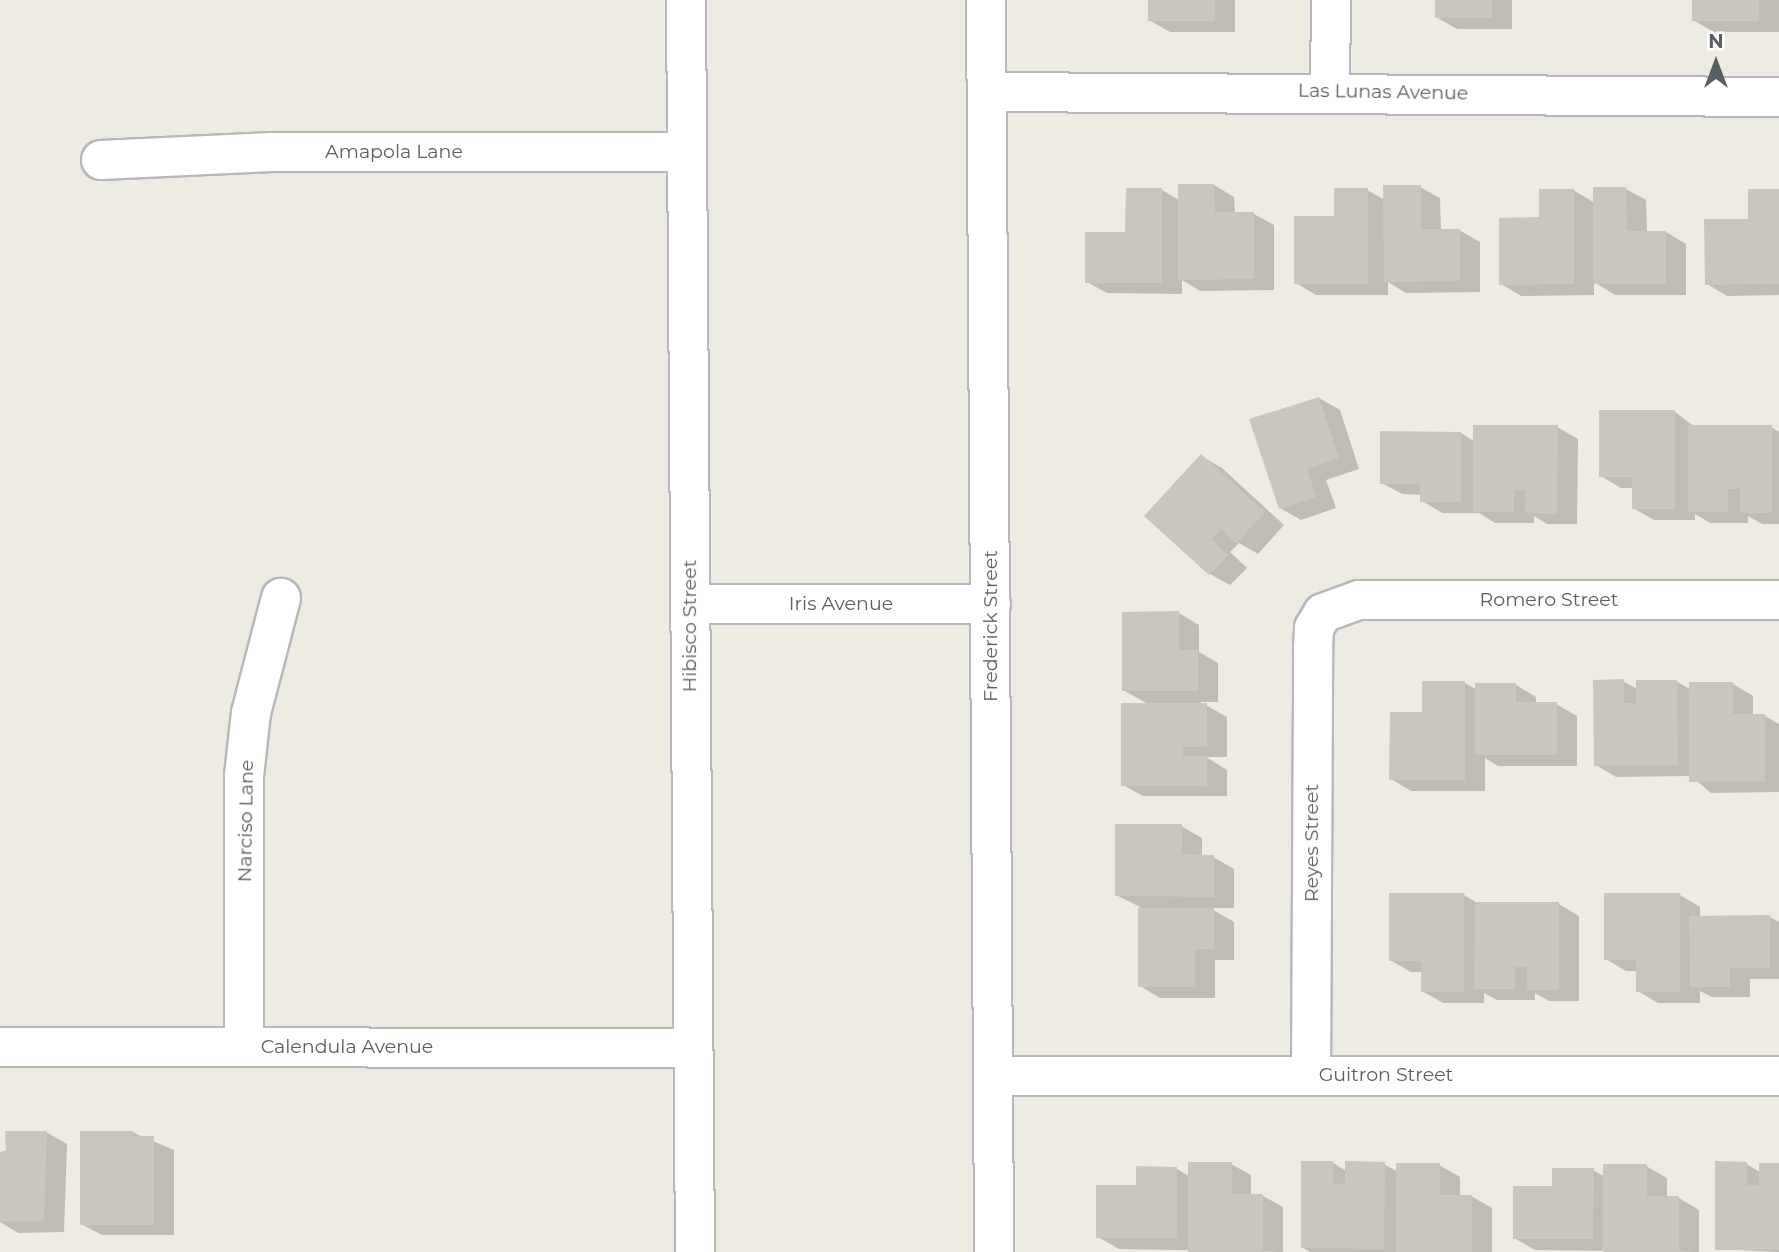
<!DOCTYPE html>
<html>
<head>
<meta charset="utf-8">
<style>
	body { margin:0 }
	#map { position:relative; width:1779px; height:1252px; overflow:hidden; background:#eeebe2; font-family:Montserrat,sans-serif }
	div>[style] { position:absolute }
	.shadow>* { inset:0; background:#0003 }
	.building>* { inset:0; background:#c9c6bf }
	.roads { filter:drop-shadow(2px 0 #b5b8bd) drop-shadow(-2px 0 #b5b8bd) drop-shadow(0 2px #b5b8bd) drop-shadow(0 -2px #b5b8bd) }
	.street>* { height:38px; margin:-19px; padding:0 19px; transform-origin:19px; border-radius:19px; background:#fff }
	span { translate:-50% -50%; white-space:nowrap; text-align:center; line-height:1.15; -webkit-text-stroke:5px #fff; paint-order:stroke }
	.street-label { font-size:19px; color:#5a5f63 }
	.north { position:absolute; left:1681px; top:28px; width:70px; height:70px; -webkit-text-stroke:5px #fff; paint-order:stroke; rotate:0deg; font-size:19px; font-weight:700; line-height:28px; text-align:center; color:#5a5f63 }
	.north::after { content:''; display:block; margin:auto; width:24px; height:32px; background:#5a5f63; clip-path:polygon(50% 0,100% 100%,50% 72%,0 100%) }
</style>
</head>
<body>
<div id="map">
	<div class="shadow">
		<div style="clip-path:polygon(1149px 0,1235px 0,1235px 32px,1170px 32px,1149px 20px)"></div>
		<div style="clip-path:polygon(1436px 0,1512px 0,1512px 29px,1457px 29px,1436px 17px)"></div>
		<div style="clip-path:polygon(1694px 0,1779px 0,1779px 32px,1714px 32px,1693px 20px)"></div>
		<div style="clip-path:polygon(1214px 185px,1234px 197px,1235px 214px,1254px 214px,1274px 225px,1274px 290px,1200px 291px,1182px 280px,1182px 294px,1107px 293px,1087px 282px,1162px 190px,1179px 200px)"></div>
		<div style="clip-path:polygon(1420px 187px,1440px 198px,1441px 230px,1459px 230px,1480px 242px,1480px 292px,1406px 293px,1388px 282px,1388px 295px,1316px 295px,1296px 283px,1336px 218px,1367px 190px,1385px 200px)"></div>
		<div style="clip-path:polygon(1626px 189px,1646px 200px,1647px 232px,1666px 232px,1686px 244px,1686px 295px,1615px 295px,1594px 282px,1594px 295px,1521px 296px,1501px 284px,1541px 219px,1573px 190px,1595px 203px)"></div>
		<div style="clip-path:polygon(1779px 190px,1779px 295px,1727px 296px,1707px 284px,1749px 220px)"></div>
		<div style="clip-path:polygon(1319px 398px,1340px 410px,1359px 469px,1326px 480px,1336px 508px,1301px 520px,1280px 508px)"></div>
		<div style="clip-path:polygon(1675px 412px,1695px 427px,1771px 427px,1779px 432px,1779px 524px,1762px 524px,1748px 516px,1748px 523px,1710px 523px,1695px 514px,1695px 520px,1654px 520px,1633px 508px,1633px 488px,1621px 488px,1601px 476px)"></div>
		<div style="clip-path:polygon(1557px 427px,1578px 439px,1577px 524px,1547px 524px,1534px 516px,1534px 523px,1495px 523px,1479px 513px,1442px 513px,1422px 501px,1422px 495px,1402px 494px,1382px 483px,1461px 433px,1475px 442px)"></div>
		<div style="clip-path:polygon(1201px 456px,1222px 468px,1284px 525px,1258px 554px,1239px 543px,1230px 552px,1247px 568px,1230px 585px,1210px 574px)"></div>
		<div style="clip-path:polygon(1179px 613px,1199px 625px,1199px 652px,1218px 663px,1218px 702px,1200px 702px,1227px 717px,1227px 757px,1206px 757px,1227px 770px,1227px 796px,1143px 796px,1123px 785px,1150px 705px,1123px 690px)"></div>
		<div style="clip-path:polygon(1623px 681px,1637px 689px,1676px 681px,1691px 690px,1733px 684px,1753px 696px,1753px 716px,1765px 716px,1779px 724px,1779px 792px,1711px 793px,1691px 776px,1616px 777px,1596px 765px)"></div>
		<div style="clip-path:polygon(1465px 683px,1477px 690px,1516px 685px,1536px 697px,1536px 704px,1556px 704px,1577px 716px,1577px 766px,1498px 766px,1485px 758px,1485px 791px,1411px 791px,1391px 779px,1423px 714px)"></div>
		<div style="clip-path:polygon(1181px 826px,1202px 838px,1202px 857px,1213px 857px,1234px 869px,1234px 908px,1210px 908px,1234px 922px,1234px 960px,1215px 960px,1215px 998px,1160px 998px,1140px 986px,1140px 907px,1116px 895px)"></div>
		<div style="clip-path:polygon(1390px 895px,1464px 895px,1479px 904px,1559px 904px,1579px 916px,1579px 1001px,1549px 1001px,1535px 993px,1535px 1000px,1497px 1000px,1484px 993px,1484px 1003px,1443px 1003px,1422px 991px,1422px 972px,1411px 972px,1390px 960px)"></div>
		<div style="clip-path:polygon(1680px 895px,1700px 907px,1700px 917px,1770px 917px,1779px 922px,1779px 979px,1750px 979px,1750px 997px,1712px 997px,1700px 991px,1700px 1003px,1658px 1003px,1638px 991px,1638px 971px,1626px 971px,1606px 959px)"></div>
		<div style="clip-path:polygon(46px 1132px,67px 1144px,64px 1232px,18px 1233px,0 1222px,0 1153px)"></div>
		<div style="clip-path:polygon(132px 1132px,174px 1150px,174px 1235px,102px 1235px,81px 1224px)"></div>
		<div style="clip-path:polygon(1332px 1162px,1346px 1171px,1384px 1164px,1398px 1172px,1439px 1165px,1460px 1177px,1460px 1196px,1471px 1196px,1492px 1208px,1492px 1252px,1310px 1252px,1302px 1247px)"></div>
		<div style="clip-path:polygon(1231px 1164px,1251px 1175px,1251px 1196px,1263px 1196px,1283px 1207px,1283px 1252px,1119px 1249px,1098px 1237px,1138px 1187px,1177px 1169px,1189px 1176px)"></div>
		<div style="clip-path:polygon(1746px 1164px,1760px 1172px,1779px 1165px,1779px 1252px,1717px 1249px)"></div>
		<div style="clip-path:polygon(1646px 1166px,1667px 1178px,1667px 1198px,1679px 1198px,1699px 1210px,1699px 1252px,1535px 1250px,1514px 1238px,1554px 1188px,1593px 1170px,1605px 1177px)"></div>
	</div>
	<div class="building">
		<div style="clip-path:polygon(1148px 0,1215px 0,1215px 21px,1148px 21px)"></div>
		<div style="clip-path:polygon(1435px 0,1492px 0,1492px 18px,1435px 18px)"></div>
		<div style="clip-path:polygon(1692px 0,1759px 0,1759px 21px,1692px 21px)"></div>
		<div style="clip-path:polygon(1178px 184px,1214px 184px,1215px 212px,1254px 212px,1254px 279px,1178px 280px)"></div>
		<div style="clip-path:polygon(1383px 185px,1421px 185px,1421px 229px,1460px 229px,1460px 281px,1384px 282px)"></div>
		<div style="clip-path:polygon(1593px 187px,1626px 187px,1627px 231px,1666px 231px,1666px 284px,1593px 284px)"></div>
		<div style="clip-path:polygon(1126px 188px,1162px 188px,1162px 283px,1085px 283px,1085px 232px,1125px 232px)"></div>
		<div style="clip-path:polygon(1334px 188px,1368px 188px,1368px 284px,1294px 284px,1294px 216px,1334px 216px)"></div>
		<div style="clip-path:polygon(1539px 189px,1574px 189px,1574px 284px,1499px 285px,1499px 218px,1539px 217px)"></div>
		<div style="clip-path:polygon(1748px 189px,1779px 189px,1779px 284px,1705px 285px,1704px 219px,1748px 219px)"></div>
		<div style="clip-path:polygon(1319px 397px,1339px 458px,1307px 469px,1316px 497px,1279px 509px,1249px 419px)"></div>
		<div style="clip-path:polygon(1599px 410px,1675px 410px,1675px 509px,1632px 509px,1632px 477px,1599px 477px)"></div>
		<div style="clip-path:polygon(1473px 425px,1558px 425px,1557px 514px,1525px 513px,1526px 490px,1514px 490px,1514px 512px,1473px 512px)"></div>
		<div style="clip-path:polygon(1688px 425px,1772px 425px,1772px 513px,1740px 513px,1740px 489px,1728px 489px,1728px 512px,1688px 512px)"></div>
		<div style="clip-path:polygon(1380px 431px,1461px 432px,1461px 502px,1420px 502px,1420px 484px,1380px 484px)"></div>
		<div style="clip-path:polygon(1201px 454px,1265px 512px,1236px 544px,1221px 529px,1211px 539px,1228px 555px,1209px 575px,1144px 516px)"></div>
		<div style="clip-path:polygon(1179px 611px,1179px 650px,1198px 650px,1198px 691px,1122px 691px,1122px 612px)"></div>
		<div style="clip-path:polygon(1624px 679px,1624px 703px,1636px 703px,1636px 680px,1677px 680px,1678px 765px,1594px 766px,1593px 680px)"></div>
		<div style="clip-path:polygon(1422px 681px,1465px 681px,1465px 780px,1389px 780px,1390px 712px,1422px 712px)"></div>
		<div style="clip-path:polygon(1689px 682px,1733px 682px,1733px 714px,1765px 714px,1765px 781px,1689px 782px)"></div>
		<div style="clip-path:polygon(1475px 683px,1516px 683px,1516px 702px,1557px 702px,1557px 755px,1475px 755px)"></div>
		<div style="clip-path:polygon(1121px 703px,1207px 703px,1207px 747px,1183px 747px,1183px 756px,1207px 756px,1207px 786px,1121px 786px)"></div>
		<div style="clip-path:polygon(1115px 824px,1182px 824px,1182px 854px,1214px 855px,1214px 897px,1115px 896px)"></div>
		<div style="clip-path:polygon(1389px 893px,1464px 893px,1464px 992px,1421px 992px,1421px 961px,1389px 961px)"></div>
		<div style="clip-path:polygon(1604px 893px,1680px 893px,1680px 992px,1636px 992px,1636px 960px,1604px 960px)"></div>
		<div style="clip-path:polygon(1475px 902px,1559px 902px,1559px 990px,1527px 990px,1527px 967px,1515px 967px,1515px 989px,1474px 989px)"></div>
		<div style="clip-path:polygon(1138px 908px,1214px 908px,1214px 949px,1195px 949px,1195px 987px,1138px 987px)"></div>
		<div style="clip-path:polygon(1770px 915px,1770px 968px,1730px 968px,1730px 987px,1690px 987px,1689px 916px)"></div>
		<div style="clip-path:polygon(5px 1131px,47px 1131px,44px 1221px,0 1222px,0 1152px,6px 1151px)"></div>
		<div style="clip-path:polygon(80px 1131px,133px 1131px,133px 1136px,154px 1136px,154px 1225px,80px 1225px)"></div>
		<div style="clip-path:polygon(1301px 1161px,1333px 1161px,1333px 1184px,1345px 1184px,1345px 1161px,1385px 1162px,1384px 1249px,1301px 1248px)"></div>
		<div style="clip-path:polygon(1715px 1161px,1747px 1162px,1747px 1185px,1759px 1185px,1759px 1163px,1779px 1163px,1779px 1250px,1715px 1250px)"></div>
		<div style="clip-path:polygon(1188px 1162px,1232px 1162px,1232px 1194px,1263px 1194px,1263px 1252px,1188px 1252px)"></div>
		<div style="clip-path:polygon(1396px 1163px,1440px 1163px,1440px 1195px,1472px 1195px,1472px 1252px,1396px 1252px)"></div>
		<div style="clip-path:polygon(1603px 1164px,1647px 1164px,1647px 1196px,1679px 1196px,1679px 1252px,1603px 1252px)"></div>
		<div style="clip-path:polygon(1136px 1166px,1177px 1167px,1177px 1238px,1096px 1238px,1096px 1185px,1136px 1185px)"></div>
		<div style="clip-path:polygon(1552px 1168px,1594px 1168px,1593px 1239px,1513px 1239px,1513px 1186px,1552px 1186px)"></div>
	</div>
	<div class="roads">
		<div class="street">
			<div style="left:686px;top:0;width:1252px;rotate:89.59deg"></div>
			<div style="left:986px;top:0;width:1252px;rotate:89.63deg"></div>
			<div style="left:987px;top:92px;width:792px;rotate:0.36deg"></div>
			<div style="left:1330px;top:92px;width:92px;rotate:-89.4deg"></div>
			<div style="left:101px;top:160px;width:171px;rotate:-2.7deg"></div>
			<div style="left:272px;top:152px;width:415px"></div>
			<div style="left:690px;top:604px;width:301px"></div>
			<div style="left:0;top:1047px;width:693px;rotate:0.08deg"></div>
			<div style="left:244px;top:1047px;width:271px;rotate:-90deg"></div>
			<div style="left:244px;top:776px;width:63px;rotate:-83.7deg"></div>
			<div style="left:251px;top:713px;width:119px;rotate:-75.4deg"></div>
			<div style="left:1311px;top:1075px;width:427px;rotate:-89.7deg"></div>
			<div style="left:1313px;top:648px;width:20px;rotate:-87deg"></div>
			<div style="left:1314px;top:628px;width:17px;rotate:-59deg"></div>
			<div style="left:1323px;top:613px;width:38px;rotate:-20deg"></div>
			<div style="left:1359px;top:600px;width:420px"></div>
			<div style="left:993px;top:1076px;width:786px"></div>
		</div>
	</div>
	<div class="street-label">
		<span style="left:1383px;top:92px;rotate:1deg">Las Lunas Avenue</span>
		<span style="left:394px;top:152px">Amapola Lane</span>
		<span style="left:1549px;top:600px">Romero Street</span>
		<span style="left:841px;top:604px">Iris Avenue</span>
		<span style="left:690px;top:626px;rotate:-90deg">Hibisco Street</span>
		<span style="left:991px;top:626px;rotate:-90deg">Frederick Street</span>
		<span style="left:246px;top:821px;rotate:-89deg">Narciso Lane</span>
		<span style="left:1312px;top:843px;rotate:-90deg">Reyes Street</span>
		<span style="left:347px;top:1047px">Calendula Avenue</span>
		<span style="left:1386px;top:1075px">Guitron Street</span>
	</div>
	<div class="north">N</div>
</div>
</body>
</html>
